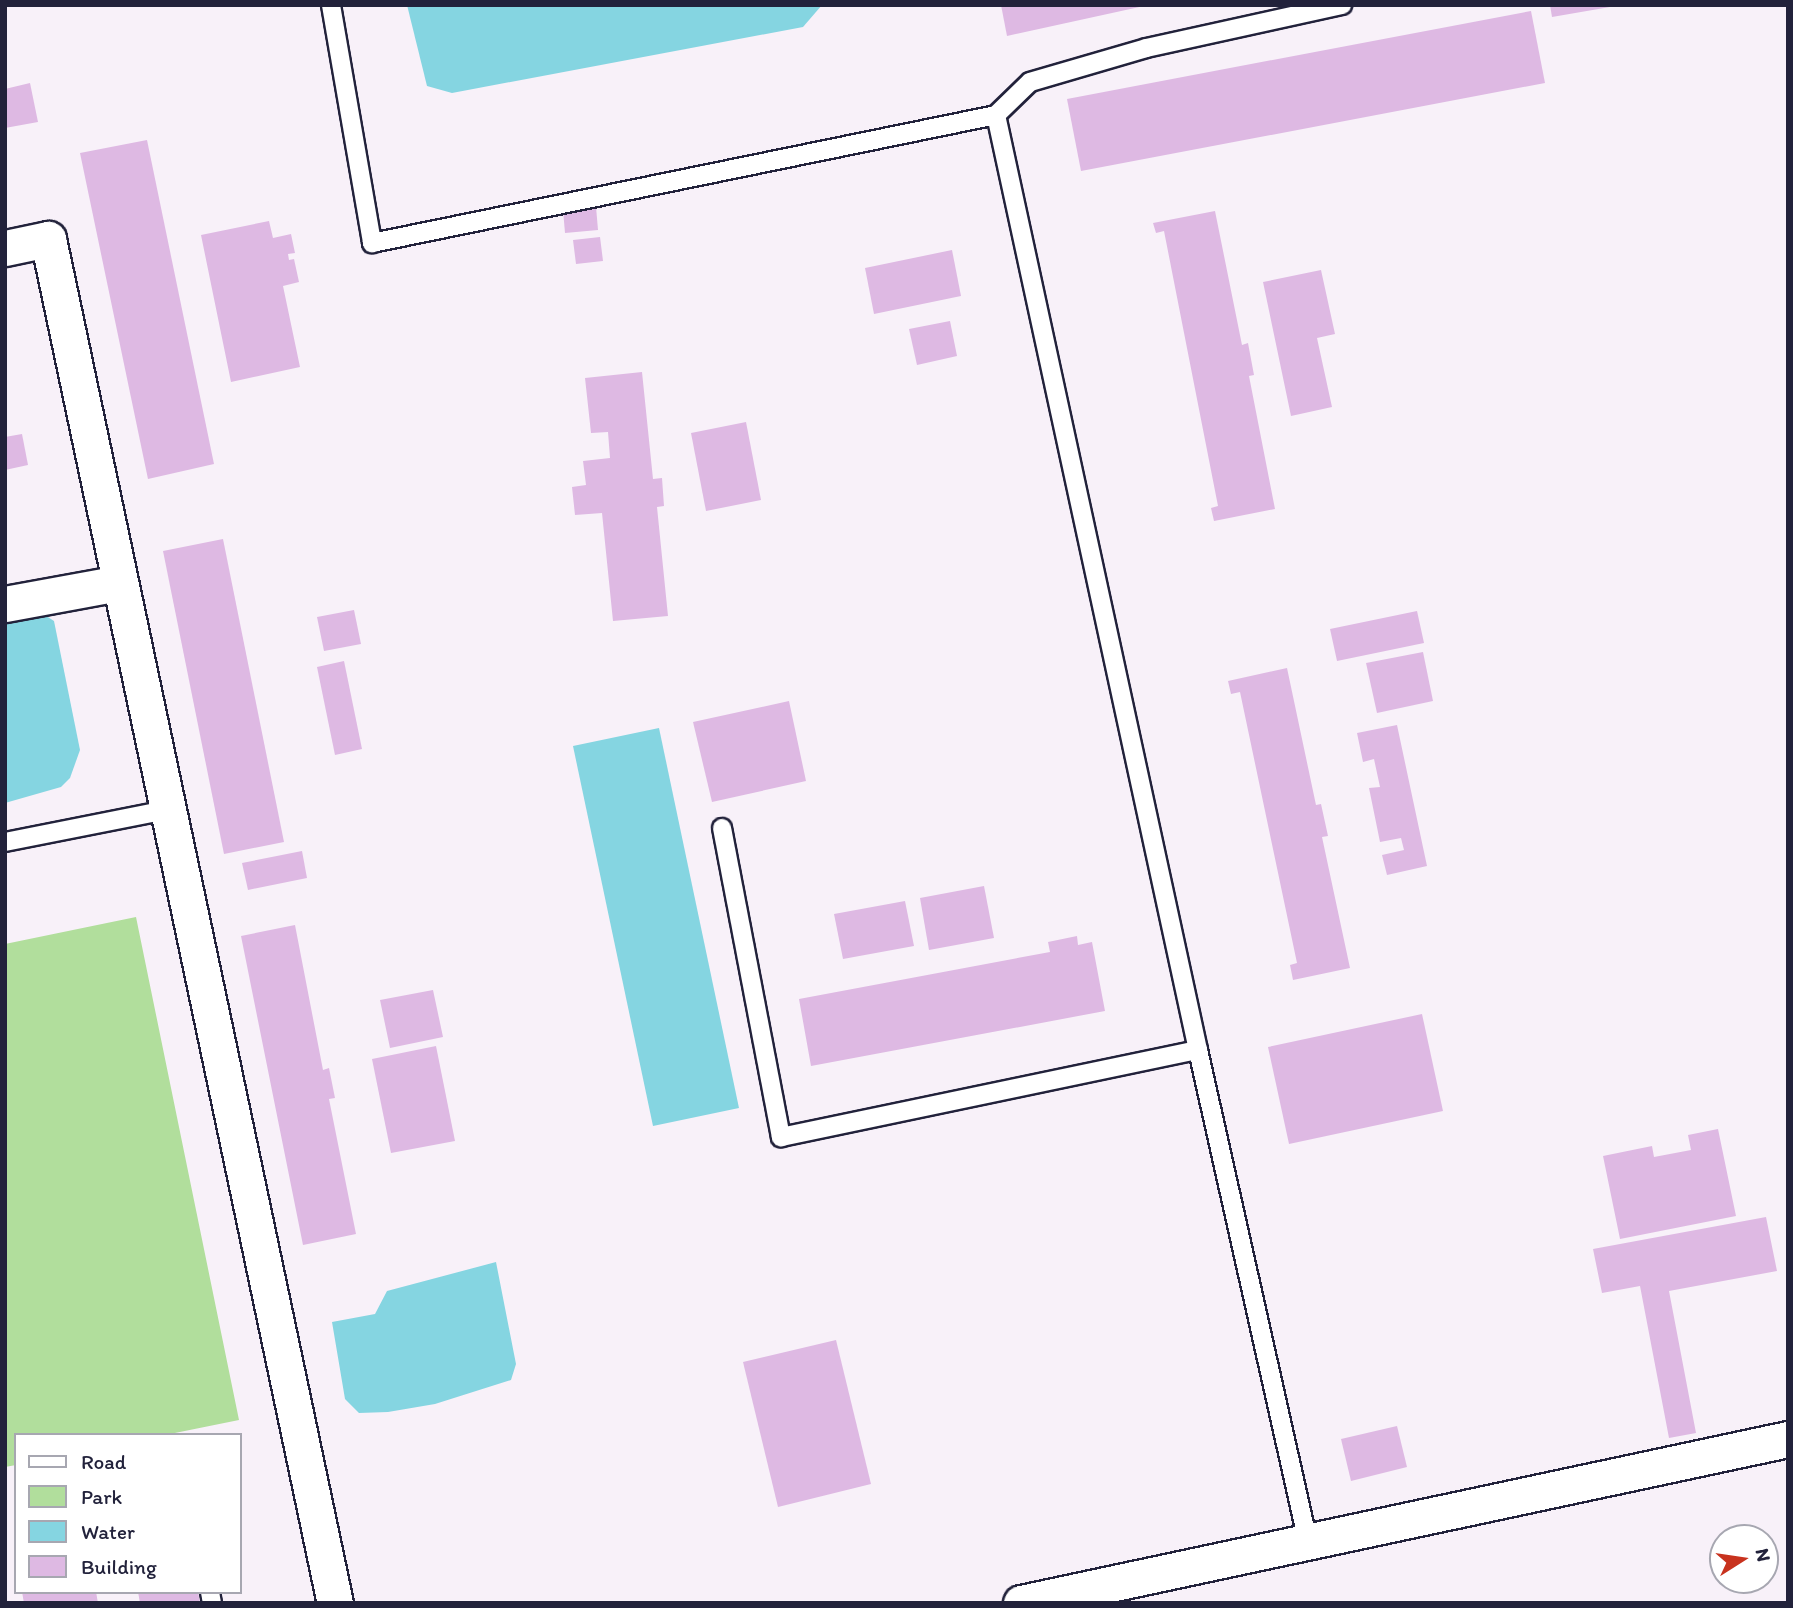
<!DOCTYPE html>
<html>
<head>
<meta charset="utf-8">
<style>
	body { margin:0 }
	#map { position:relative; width:1793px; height:1608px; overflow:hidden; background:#f8f1f9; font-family:Itim,sans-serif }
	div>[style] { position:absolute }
	.green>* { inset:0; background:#b1de9c }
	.water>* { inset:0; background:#85d5e1 }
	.building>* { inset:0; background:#deb9e3 }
	.roads { filter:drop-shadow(2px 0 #22223b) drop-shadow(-2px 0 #22223b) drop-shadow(0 2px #22223b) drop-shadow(0 -2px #22223b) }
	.service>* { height:18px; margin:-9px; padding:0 9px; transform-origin:9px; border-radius:9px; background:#fff }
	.minor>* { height:35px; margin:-17.5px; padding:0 17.5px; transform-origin:17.5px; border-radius:17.5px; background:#fff }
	span { translate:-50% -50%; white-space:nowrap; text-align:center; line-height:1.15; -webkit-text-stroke:6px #fff; paint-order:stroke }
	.frame { position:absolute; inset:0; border:7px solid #22223b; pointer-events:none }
	.legend { position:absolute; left:14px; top:1433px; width:228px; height:161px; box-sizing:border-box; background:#fff; border:2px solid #a7a7b1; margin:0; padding:9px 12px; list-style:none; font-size:21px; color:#22223b }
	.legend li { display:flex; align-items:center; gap:14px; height:35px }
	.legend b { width:35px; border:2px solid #a7a7b1 }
	.north { position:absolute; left:1709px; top:1524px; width:70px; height:70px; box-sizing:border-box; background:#fff; border:2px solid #a7a7b1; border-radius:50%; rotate:78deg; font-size:19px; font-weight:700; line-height:28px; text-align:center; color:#22223b }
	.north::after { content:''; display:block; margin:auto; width:24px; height:32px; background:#c8321e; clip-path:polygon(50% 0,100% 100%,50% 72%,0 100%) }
</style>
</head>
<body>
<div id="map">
	<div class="green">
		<div style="clip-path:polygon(136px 917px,239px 1420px,165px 1435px,16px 1435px,16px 1465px,5px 1467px,5px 944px)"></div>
	</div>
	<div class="water">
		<div style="clip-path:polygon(407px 5px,822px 5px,803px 27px,452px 93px,427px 86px)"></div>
		<div style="clip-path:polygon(43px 614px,54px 621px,80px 750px,70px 778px,61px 787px,5px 803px,5px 621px)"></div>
		<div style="clip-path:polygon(659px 728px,739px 1108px,653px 1126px,573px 746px)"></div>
		<div style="clip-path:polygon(496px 1262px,516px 1364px,511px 1380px,435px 1404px,388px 1412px,359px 1413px,345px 1399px,332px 1322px,375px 1314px,387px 1291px)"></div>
	</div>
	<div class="building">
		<div style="clip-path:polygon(1001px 5px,1144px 5px,1144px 6px,1007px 36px)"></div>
		<div style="clip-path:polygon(1550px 5px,1610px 5px,1610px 7px,1552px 17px)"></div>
		<div style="clip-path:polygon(1531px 11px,1545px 83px,1081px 171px,1067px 99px)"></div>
		<div style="clip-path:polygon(30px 83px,38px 122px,5px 128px,5px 89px)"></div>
		<div style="clip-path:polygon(147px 140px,214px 464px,148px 479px,80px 153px)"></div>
		<div style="clip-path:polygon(595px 195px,598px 230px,565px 233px,562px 198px)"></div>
		<div style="clip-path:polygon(1215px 211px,1242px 345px,1248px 343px,1254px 375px,1249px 376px,1275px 509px,1214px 521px,1211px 508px,1218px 506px,1164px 231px,1156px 233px,1153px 223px)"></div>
		<div style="clip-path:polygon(269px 221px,273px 238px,291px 234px,295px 253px,288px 254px,289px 260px,294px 259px,299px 282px,283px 286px,300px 367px,231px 382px,201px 235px)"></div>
		<div style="clip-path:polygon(600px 237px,603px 261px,576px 264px,573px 240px)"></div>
		<div style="clip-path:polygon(952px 250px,961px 296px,874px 314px,865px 268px)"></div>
		<div style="clip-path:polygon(1321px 270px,1335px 334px,1317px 338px,1332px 407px,1291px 416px,1263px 282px)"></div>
		<div style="clip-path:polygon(950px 321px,957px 356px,917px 365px,909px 329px)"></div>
		<div style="clip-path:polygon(642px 372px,653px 479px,662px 478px,664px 506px,657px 507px,668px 616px,613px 621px,602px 513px,575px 515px,572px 487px,586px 485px,583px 461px,610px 458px,608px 432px,591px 433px,585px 378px)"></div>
		<div style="clip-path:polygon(746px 422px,761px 500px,706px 511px,691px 433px)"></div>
		<div style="clip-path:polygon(22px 434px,28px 465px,5px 470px,5px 437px)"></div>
		<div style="clip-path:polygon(223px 539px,284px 842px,224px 854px,163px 551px)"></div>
		<div style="clip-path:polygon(354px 610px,361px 644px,324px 651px,317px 617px)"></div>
		<div style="clip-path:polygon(1417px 611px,1424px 643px,1337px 661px,1330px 629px)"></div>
		<div style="clip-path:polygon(1423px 652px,1433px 701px,1377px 713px,1366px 663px)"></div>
		<div style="clip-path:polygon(344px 661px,362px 749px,335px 755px,317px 667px)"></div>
		<div style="clip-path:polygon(1287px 668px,1316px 805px,1321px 804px,1328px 836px,1322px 837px,1350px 968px,1293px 980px,1290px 965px,1297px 963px,1240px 692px,1231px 694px,1228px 681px)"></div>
		<div style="clip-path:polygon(789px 701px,806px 781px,712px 802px,693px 722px)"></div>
		<div style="clip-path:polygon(1397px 725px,1427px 866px,1387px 875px,1382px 855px,1404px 850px,1401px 838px,1380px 842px,1369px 788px,1380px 787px,1374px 759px,1363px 762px,1357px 733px)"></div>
		<div style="clip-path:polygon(302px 851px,307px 878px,248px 890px,242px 863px)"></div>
		<div style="clip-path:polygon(984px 886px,994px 938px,929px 950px,920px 898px)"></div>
		<div style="clip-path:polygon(905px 901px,914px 946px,843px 959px,834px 914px)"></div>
		<div style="clip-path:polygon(295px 925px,323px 1070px,329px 1068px,335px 1098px,329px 1099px,356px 1234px,303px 1245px,241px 936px)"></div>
		<div style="clip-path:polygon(1077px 936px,1078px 945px,1092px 942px,1105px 1011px,811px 1066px,799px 999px,1050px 952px,1048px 942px)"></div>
		<div style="clip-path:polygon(433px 990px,443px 1037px,390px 1048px,380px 1000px)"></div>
		<div style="clip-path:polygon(1422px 1014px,1443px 1111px,1289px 1144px,1268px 1047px)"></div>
		<div style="clip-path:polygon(436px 1046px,455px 1141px,391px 1153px,372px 1059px)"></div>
		<div style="clip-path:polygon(1718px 1129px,1736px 1216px,1620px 1239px,1603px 1156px,1652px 1146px,1654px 1157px,1691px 1150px,1688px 1135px)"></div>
		<div style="clip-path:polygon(1766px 1217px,1777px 1271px,1669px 1291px,1696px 1433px,1669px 1438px,1640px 1286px,1602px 1293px,1593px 1249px)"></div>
		<div style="clip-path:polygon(836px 1340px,871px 1484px,778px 1507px,743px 1362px)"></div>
		<div style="clip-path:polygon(1397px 1426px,1407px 1467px,1351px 1481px,1341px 1439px)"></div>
		<div style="clip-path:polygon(22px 1592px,96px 1592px,98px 1603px,24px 1603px)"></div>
		<div style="clip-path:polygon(138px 1592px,198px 1592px,200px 1603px,140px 1603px)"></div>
	</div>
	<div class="roads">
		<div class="service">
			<div style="left:331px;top:5px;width:242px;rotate:80.2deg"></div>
			<div style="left:372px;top:243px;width:637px;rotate:-11.59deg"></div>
			<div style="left:722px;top:828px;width:315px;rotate:79.2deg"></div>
			<div style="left:781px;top:1137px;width:426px;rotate:-11.8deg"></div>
			<div style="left:1198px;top:1050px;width:504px;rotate:77.4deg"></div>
			<div style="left:5px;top:842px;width:164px;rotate:-11.2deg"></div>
			<div style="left:1198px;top:1050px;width:957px;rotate:-102.19deg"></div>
			<div style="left:996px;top:115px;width:47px;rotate:-44.1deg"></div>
			<div style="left:1030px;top:82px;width:121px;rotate:-16.3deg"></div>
			<div style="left:1146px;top:48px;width:201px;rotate:-12.4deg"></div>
			<div style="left:210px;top:1592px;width:11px;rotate:80deg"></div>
		</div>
		<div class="minor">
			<div style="left:5px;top:248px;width:44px;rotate:-11.8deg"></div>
			<div style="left:48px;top:239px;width:1394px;rotate:78.12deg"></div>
			<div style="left:5px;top:604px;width:116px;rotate:-10.4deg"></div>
			<div style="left:1021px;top:1603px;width:784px;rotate:-12.07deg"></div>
		</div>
	</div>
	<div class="frame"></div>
	<ul class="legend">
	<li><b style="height:9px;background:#fff"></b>Road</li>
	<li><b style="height:19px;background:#b1de9c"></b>Park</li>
	<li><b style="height:19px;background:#85d5e1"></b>Water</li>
	<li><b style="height:19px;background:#deb9e3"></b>Building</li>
	</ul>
	<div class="north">N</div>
</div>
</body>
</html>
